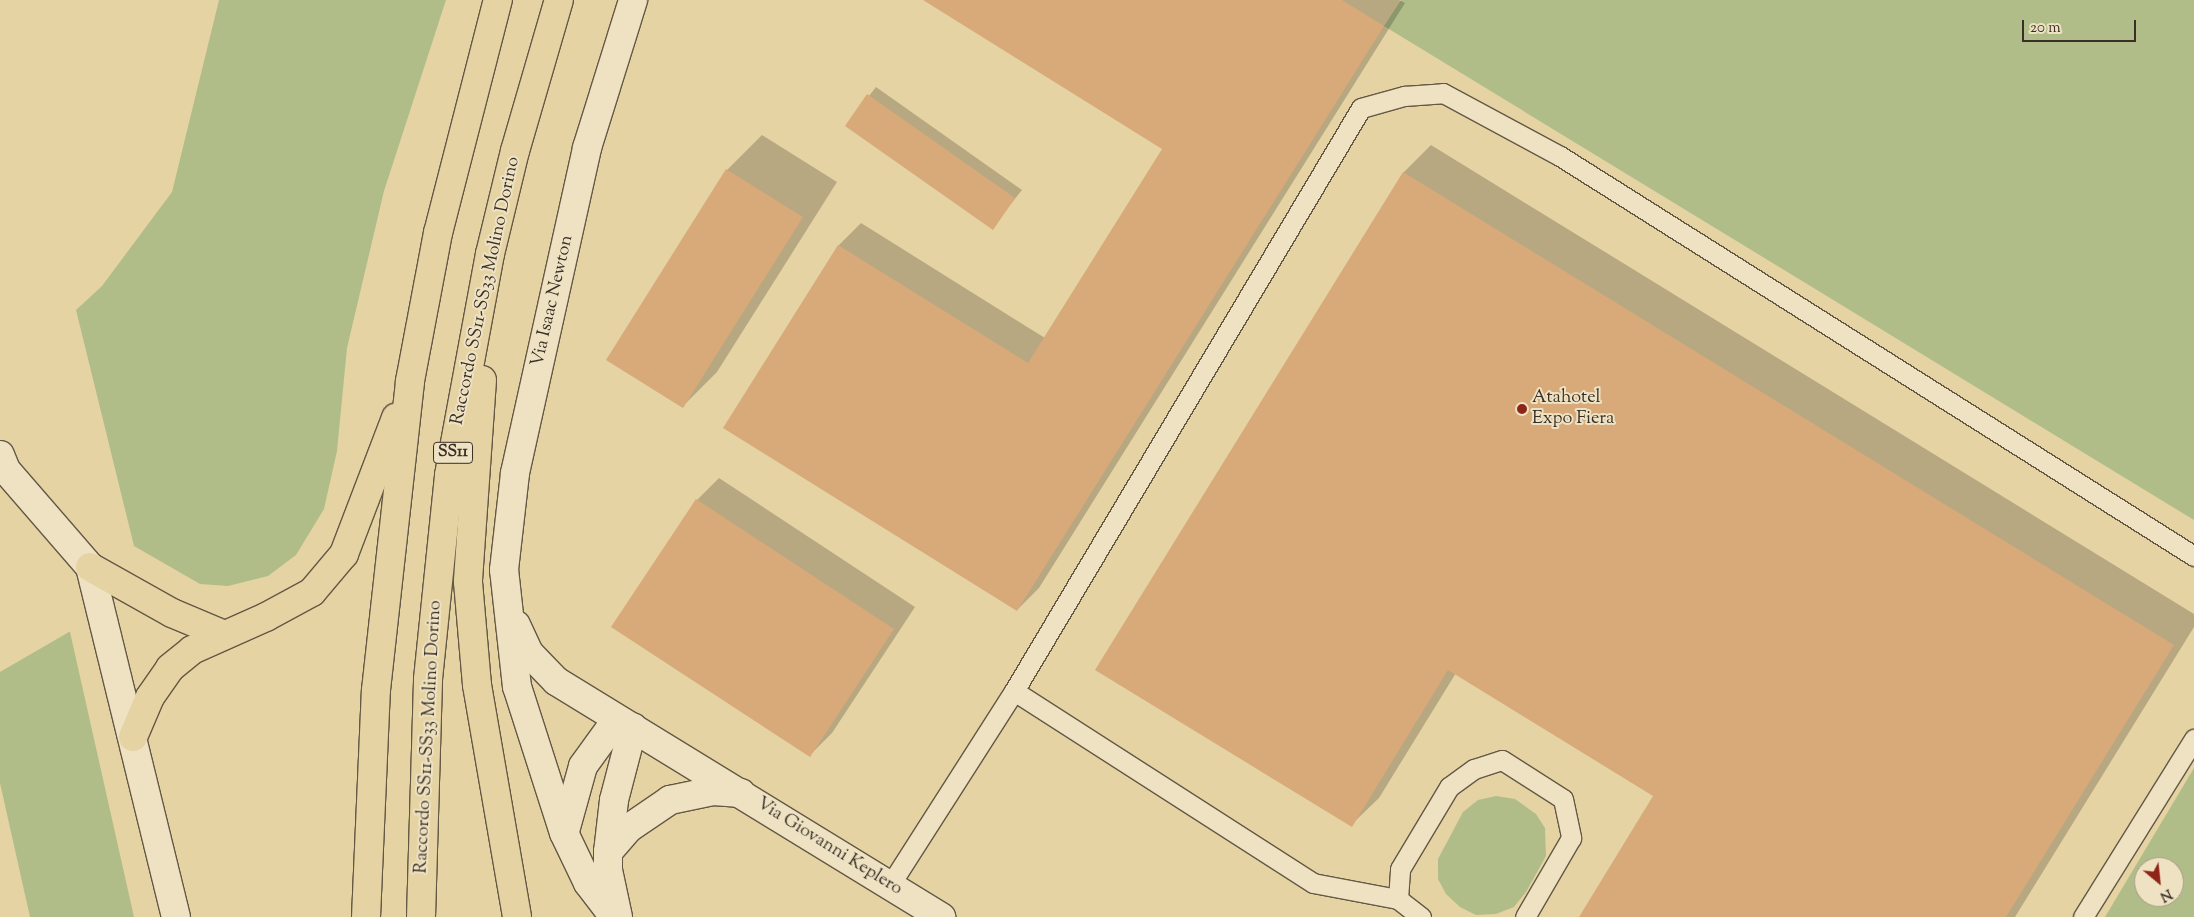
<!DOCTYPE html>
<html>
<head>
<meta charset="utf-8">
<style>
	body { margin:0 }
	#map { position:relative; width:2194px; height:917px; overflow:hidden; background:#e5d3a3; font-family:"Sorts Mill Goudy",serif }
	div>[style] { position:absolute }
	.green>* { inset:0; background:#b1bd88 }
	.shadow>* { inset:0; background:#0003 }
	.building>* { inset:0; background:#d8a979 }
	.roads { filter:drop-shadow(1px 0 #645845) drop-shadow(-1px 0 #645845) drop-shadow(0 1px #645845) drop-shadow(0 -1px #645845) }
	.lane>* { height:19px; margin:-9.5px; padding:0 9.5px; transform-origin:9.5px; border-radius:9.5px; background:#eee2c3 }
	.street>* { height:28px; margin:-14px; padding:0 14px; transform-origin:14px; border-radius:14px; background:#eee2c3 }
	.highway>* { height:28px; margin:-14px; padding:0 14px; transform-origin:14px; border-radius:14px; background:#e5d3a3 }
	.dots>* { width:14px; height:14px; translate:-50% -50%; box-sizing:border-box; border:2px solid #eee2c3; border-radius:50% }
	span { translate:-50% -50%; white-space:nowrap; text-align:center; line-height:1.15; -webkit-text-stroke:4px #eee2c3; paint-order:stroke }
	.shield-label span { padding:1px 4px; background:#eee2c3; border:1px solid; border-radius:4px; -webkit-text-stroke-width:0 }
	.shield-label { font-size:16px; color:#392f26; font-weight:700 }
	.street-label { font-size:18px; color:#392f26 }
	.poi-label { font-size:18px; color:#392f26 }
	.left { translate:0 -50%; text-align:left }
	.north { position:absolute; left:2134px; top:857px; width:50px; height:50px; box-sizing:border-box; background:#eee2c3; border:1px solid #a69a84; border-radius:50%; rotate:152deg; font-size:14px; font-weight:700; line-height:20px; text-align:center; color:#392f26 }
	.north::after { content:''; display:block; margin:auto; width:18px; height:22px; background:#8f2418; clip-path:polygon(50% 0,100% 100%,50% 72%,0 100%) }
	.scale { position:absolute; left:2022px; top:20px; width:114px; height:22px; box-sizing:border-box; border:2px solid #392f26; border-top:0; padding-left:6px; font-size:15px; line-height:18px; white-space:nowrap; color:#392f26; -webkit-text-stroke:4px #eee2c3; paint-order:stroke }
</style>
</head>
<body>
<div id="map">
	<div class="green">
		<div style="clip-path:polygon(219px 0,446px 0,384px 191px,347px 348px,337px 451px,324px 509px,296px 555px,268px 576px,228px 586px,200px 584px,134px 546px,76px 310px,102px 286px,172px 192px)"></div>
		<div style="clip-path:polygon(1401px 0,2194px 0,2194px 520px,1384px 26px)"></div>
		<div style="clip-path:polygon(69px 632px,70px 632px,134px 917px,30px 917px,0 783px,0 672px)"></div>
		<div style="clip-path:polygon(evenodd,2194px 768px,2194px 917px,2105px 917px,2194px 768px,2144px 867px,2174px 867px,2174px 897px,2144px 897px,2144px 867px)"></div>
		<div style="clip-path:polygon(1496px 796px,1515px 799px,1536px 814px,1545px 828px,1546px 856px,1526px 892px,1514px 907px,1496px 914px,1476px 915px,1460px 907px,1446px 894px,1438px 879px,1438px 859px,1463px 812px,1478px 800px)"></div>
	</div>
	<div class="shadow">
		<div style="clip-path:polygon(926px 0,1399px 0,1405px 3px,1039px 588px,1017px 610px,725px 427px,839px 245px,861px 223px,1045px 338px,1164px 149px)"></div>
		<div style="clip-path:polygon(876px 87px,1022px 190px,992px 228px,846px 125px)"></div>
		<div style="clip-path:polygon(762px 135px,837px 182px,717px 372px,682px 407px,607px 360px,727px 170px)"></div>
		<div style="clip-path:polygon(1431px 145px,2194px 614px,2194px 627px,2015px 917px,1580px 917px,1655px 796px,1456px 673px,1379px 798px,1351px 825px,1097px 669px,1404px 172px)"></div>
		<div style="clip-path:polygon(719px 478px,915px 607px,832px 733px,810px 755px,697px 500px)"></div>
	</div>
	<div class="building">
		<div style="clip-path:polygon(923px 0,1342px 0,1384px 26px,1017px 611px,723px 428px,838px 245px,1028px 363px,1162px 149px)"></div>
		<div style="clip-path:polygon(867px 94px,1015px 198px,993px 230px,845px 126px)"></div>
		<div style="clip-path:polygon(726px 169px,803px 217px,683px 408px,606px 360px)"></div>
		<div style="clip-path:polygon(1403px 172px,2174px 645px,2006px 917px,1579px 917px,1653px 796px,1448px 670px,1352px 827px,1095px 670px)"></div>
		<div style="clip-path:polygon(696px 499px,894px 629px,810px 757px,611px 627px)"></div>
	</div>
	<div class="roads">
		<div class="lane">
			<div style="left:1014px;top:691px;width:678px;rotate:-59.24deg"></div>
			<div style="left:1361px;top:108px;width:45px;rotate:-15.6deg"></div>
			<div style="left:1404px;top:96px;width:39px;rotate:-4deg"></div>
			<div style="left:1443px;top:93px;width:133px;rotate:28.3deg"></div>
			<div style="left:1560px;top:156px;width:750px;rotate:32.25deg"></div>
			<div style="left:890px;top:885px;width:230px;rotate:-57.4deg"></div>
			<div style="left:1014px;top:691px;width:355px;rotate:32.7deg"></div>
			<div style="left:1313px;top:883px;width:86px;rotate:10.7deg"></div>
			<div style="left:1421px;top:917px;width:29px;rotate:-142deg"></div>
			<div style="left:1398px;top:899px;width:30px;rotate:-86deg"></div>
			<div style="left:1400px;top:869px;width:96px;rotate:-59.1deg"></div>
			<div style="left:1449px;top:787px;width:31px;rotate:-36deg"></div>
			<div style="left:1474px;top:769px;width:29px;rotate:-18deg"></div>
			<div style="left:1502px;top:760px;width:72px;rotate:32.6deg"></div>
			<div style="left:1563px;top:799px;width:40px;rotate:78deg"></div>
			<div style="left:1571px;top:838px;width:91px;rotate:120.2deg"></div>
			<div style="left:2083px;top:917px;width:210px;rotate:-58.1deg"></div>
		</div>
		<div class="street">
			<div style="left:0;top:455px;width:16px;rotate:68deg"></div>
			<div style="left:6px;top:470px;width:128px;rotate:49.1deg"></div>
			<div style="left:90px;top:567px;width:360px;rotate:76.2deg"></div>
			<div style="left:516px;top:625px;width:31px;rotate:65deg"></div>
			<div style="left:529px;top:653px;width:39px;rotate:46deg"></div>
			<div style="left:556px;top:681px;width:452px;rotate:31.5deg"></div>
			<div style="left:565px;top:831px;width:67px;rotate:-74.5deg"></div>
			<div style="left:583px;top:766px;width:58px;rotate:-54.1deg"></div>
			<div style="left:608px;top:852px;width:32px;rotate:-49deg"></div>
			<div style="left:629px;top:828px;width:50px;rotate:-34.3deg"></div>
			<div style="left:670px;top:800px;width:44px;rotate:-11.8deg"></div>
			<div style="left:713px;top:791px;width:28px;rotate:4deg"></div>
			<div style="left:614px;top:917px;width:43px;rotate:-127.4deg"></div>
			<div style="left:588px;top:883px;width:55px;rotate:-115.6deg"></div>
			<div style="left:564px;top:833px;width:153px;rotate:-107.8deg"></div>
			<div style="left:517px;top:687px;width:118px;rotate:-96.3deg"></div>
			<div style="left:504px;top:570px;width:98px;rotate:-83.5deg"></div>
			<div style="left:515px;top:473px;width:333px;rotate:-77.5deg"></div>
			<div style="left:587px;top:148px;width:155px;rotate:-72.7deg"></div>
			<div style="left:618px;top:917px;width:48px;rotate:-102deg"></div>
			<div style="left:608px;top:870px;width:18px;rotate:-90deg"></div>
			<div style="left:608px;top:852px;width:52px;rotate:-83.4deg"></div>
			<div style="left:614px;top:800px;width:75px;rotate:-75.4deg"></div>
		</div>
		<div class="highway">
			<div style="left:482px;top:380px;width:202px;rotate:94deg"></div>
			<div style="left:468px;top:582px;width:103px;rotate:85deg"></div>
			<div style="left:477px;top:685px;width:235px;rotate:80.2deg"></div>
			<div style="left:90px;top:567px;width:94px;rotate:29.3deg"></div>
			<div style="left:172px;top:613px;width:54px;rotate:22.8deg"></div>
			<div style="left:133px;top:737px;width:43px;rotate:-67deg"></div>
			<div style="left:150px;top:697px;width:35px;rotate:-55deg"></div>
			<div style="left:170px;top:668px;width:28px;rotate:-39deg"></div>
			<div style="left:192px;top:650px;width:81px;rotate:-24deg"></div>
			<div style="left:266px;top:617px;width:52px;rotate:-28.5deg"></div>
			<div style="left:312px;top:592px;width:50px;rotate:-49.9deg"></div>
			<div style="left:344px;top:554px;width:146px;rotate:-69.1deg"></div>
			<div style="left:366px;top:917px;width:227px;rotate:-87.5deg"></div>
			<div style="left:376px;top:690px;width:311px;rotate:-83.7deg"></div>
			<div style="left:410px;top:381px;width:151px;rotate:-79.3deg"></div>
			<div style="left:438px;top:233px;width:241px;rotate:-75.6deg"></div>
			<div style="left:421px;top:917px;width:238px;rotate:-88.3deg"></div>
			<div style="left:428px;top:679px;width:205px;rotate:-84.1deg"></div>
			<div style="left:449px;top:475px;width:225px;rotate:-79.5deg"></div>
			<div style="left:490px;top:254px;width:106px;rotate:-76.4deg"></div>
			<div style="left:515px;top:151px;width:157px;rotate:-73.8deg"></div>
		</div>
	</div>
	<div class="dots">
		<div style="left:1522px;top:409px;background:#8f2418"></div>
	</div>
	<div class="shield-label">
		<span style="left:453px;top:453px">SS11</span>
	</div>
	<div class="street-label">
		<span style="left:486px;top:291px;rotate:-78deg">Raccordo SS11-SS33 Molino Dorino</span>
		<span style="left:553px;top:301px;rotate:-77deg">Via Isaac Newton</span>
		<span style="left:429px;top:737px;rotate:-87deg">Raccordo SS11-SS33 Molino Dorino</span>
		<span style="left:829px;top:847px;rotate:32deg">Via Giovanni Keplero</span>
	</div>
	<div class="poi-label">
		<span class="left" style="left:1532px;top:409px">Atahotel<br>Expo Fiera</span>
	</div>
	<div class="north">N</div>
	<div class="scale">20 m</div>
</div>
</body>
</html>
